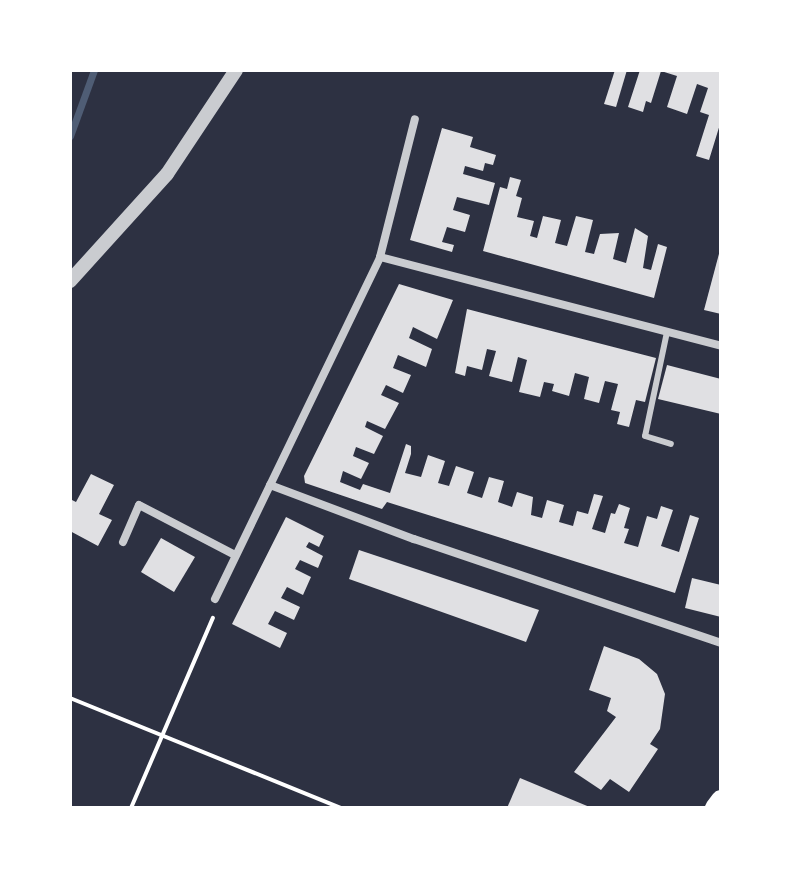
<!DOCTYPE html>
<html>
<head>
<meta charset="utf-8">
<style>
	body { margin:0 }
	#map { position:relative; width:791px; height:878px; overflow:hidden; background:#2d3142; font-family:"Noto Serif",serif }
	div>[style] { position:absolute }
	.stream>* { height:7px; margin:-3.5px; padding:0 3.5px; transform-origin:3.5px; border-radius:3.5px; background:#4f5d75 }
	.building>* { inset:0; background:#e0e0e3 }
	.path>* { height:4px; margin:-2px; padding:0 2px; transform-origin:2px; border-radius:2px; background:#fff }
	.service>* { height:6px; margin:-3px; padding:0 3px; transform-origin:3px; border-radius:3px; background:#caccd0 }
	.minor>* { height:8px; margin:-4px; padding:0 4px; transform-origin:4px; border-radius:4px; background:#caccd0 }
	.tertiary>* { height:14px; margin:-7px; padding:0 7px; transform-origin:7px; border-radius:7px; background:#caccd0 }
	.primary>* { height:20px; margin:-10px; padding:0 10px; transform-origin:10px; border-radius:10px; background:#fff }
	span { translate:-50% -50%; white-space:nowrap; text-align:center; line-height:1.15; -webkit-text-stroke:6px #fff; paint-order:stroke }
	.frame { position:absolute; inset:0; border:72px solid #fff; pointer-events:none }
</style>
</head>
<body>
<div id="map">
	<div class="stream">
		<div style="left:70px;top:136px;width:70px;rotate:-70deg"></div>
	</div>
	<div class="building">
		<div style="clip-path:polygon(615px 70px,627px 70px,616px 107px,604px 104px)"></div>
		<div style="clip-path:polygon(640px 70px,721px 70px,721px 121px,709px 160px,696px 156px,709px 115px,700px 112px,708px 88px,697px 84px,687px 114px,667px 107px,677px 76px,661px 71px,651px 103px,646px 101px,643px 112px,628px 107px)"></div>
		<div style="clip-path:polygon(442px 128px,473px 137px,470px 147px,496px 155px,493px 165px,485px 163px,483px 171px,465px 166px,463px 174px,495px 183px,489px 205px,457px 197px,453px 210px,470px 215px,465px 232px,447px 227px,442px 242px,454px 245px,452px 252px,410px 240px)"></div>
		<div style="clip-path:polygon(510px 177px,521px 180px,516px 196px,522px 198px,517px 217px,534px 221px,530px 236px,537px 238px,543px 216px,561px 220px,555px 243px,567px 246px,576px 216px,593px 220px,585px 252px,594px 254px,600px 234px,619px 233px,613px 259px,626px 263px,635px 228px,648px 236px,643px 268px,651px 270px,658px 244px,667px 247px,654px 298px,483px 251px,500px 187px,507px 189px)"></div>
		<div style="clip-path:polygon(720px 250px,721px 250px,721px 314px,704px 310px)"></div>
		<div style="clip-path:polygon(399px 284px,453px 300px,437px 339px,413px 327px,409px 338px,432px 349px,426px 367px,398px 355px,393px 368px,411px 375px,403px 393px,386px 385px,381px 395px,399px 403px,385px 429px,367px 421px,365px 427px,383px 436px,374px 454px,356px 447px,353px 456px,369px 463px,361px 479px,343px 471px,340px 482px,360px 490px,363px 484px,390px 493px,406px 444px,411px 446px,411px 454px,405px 473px,421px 477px,428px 455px,445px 461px,438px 483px,449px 486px,456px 466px,474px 472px,467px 493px,482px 498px,489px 477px,504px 481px,498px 502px,512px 507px,517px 492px,533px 497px,531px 515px,542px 518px,547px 500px,564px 505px,559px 522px,573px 526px,577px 511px,588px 514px,594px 494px,603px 496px,592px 529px,605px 533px,611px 513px,615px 514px,619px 504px,630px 508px,624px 528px,629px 529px,624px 543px,638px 547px,647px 516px,657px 519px,661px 506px,673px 510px,661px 546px,679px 552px,690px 515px,699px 518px,675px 593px,387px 502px,382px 509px,305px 483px,304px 476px)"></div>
		<div style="clip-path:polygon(467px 309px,656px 358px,645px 402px,636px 400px,629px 427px,617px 424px,620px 412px,611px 410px,618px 384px,605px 381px,599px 403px,584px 399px,589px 377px,575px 373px,569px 396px,552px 391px,554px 384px,544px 382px,540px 397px,519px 392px,527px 360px,518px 357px,512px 382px,489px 376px,496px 351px,487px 349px,482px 370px,467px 366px,465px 376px,455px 373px)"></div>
		<div style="clip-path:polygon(667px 365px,721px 379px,721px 414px,658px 399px)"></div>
		<div style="clip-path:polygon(91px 474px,114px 485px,99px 514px,112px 520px,98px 546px,70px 531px,70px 499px,76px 502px)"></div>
		<div style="clip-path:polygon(286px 517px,324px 536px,319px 547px,309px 542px,306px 547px,323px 556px,318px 568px,300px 560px,295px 569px,311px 577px,303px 595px,287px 587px,281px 598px,300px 607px,294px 620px,275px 611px,268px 624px,287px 633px,280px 648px,232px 624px)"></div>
		<div style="clip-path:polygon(161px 538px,195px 557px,174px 592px,141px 572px)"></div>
		<div style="clip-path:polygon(359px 550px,539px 610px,526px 642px,349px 579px)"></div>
		<div style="clip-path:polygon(692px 578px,721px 585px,721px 617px,685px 608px)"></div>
		<div style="clip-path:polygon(604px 646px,639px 659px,657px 674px,665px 694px,660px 729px,650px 744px,658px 749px,629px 792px,610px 779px,601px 790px,574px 772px,616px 717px,607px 711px,611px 698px,589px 690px)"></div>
		<div style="clip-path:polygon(520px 778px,592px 808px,507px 808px)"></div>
	</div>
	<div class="path">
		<div style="left:70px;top:698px;width:292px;rotate:22.1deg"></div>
		<div style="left:131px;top:808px;width:207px;rotate:-66.7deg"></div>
	</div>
	<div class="service">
		<div style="left:667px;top:332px;width:106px;rotate:101.9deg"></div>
		<div style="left:645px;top:436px;width:27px;rotate:17deg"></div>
	</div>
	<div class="minor">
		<div style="left:380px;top:257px;width:352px;rotate:14.6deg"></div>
		<div style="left:270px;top:485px;width:154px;rotate:20.6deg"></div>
		<div style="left:414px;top:539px;width:324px;rotate:18.7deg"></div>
		<div style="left:123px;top:542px;width:40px;rotate:-66.6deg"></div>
		<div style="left:139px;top:505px;width:108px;rotate:27.5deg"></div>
		<div style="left:215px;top:599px;width:380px;rotate:-64.2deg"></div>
		<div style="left:380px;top:257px;width:142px;rotate:-75.8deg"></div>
	</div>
	<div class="tertiary">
		<div style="left:70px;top:281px;width:144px;rotate:-47.8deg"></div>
		<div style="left:167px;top:174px;width:125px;rotate:-56.4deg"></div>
	</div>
	<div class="primary">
		<div style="left:715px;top:808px;width:10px;rotate:-53deg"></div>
	</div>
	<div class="frame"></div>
</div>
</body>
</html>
